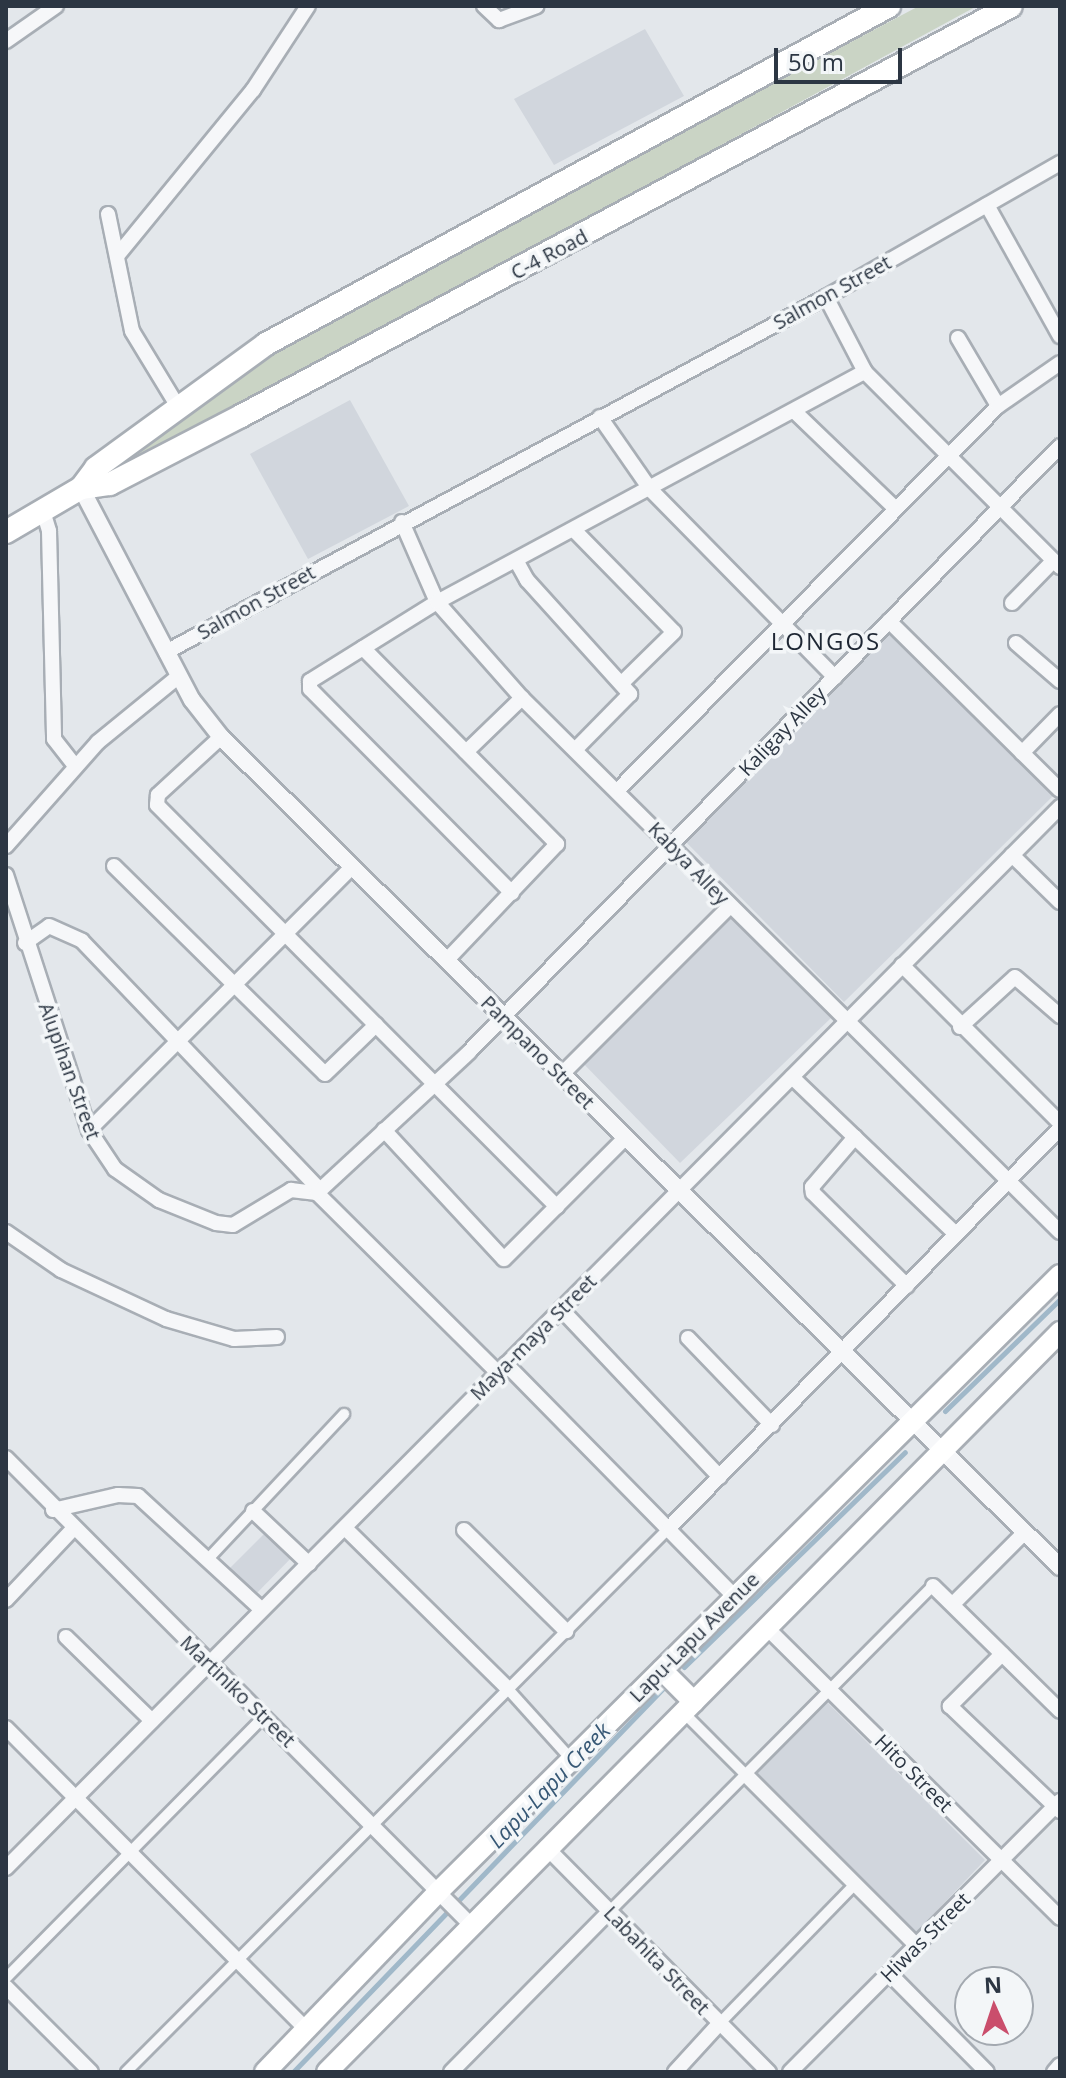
<!DOCTYPE html>
<html>
<head>
<meta charset="utf-8">
<style>
	body { margin:0 }
	#map { position:relative; width:1066px; height:2078px; overflow:hidden; background:#e3e7eb; font-family:"Open Sans",sans-serif }
	div>[style] { position:absolute }
	.built>* { inset:0; background:#d1d6dd }
	.green>* { inset:0; background:#cad4c5 }
	.stream>* { height:5px; margin:-2.5px; padding:0 2.5px; transform-origin:2.5px; border-radius:2.5px; background:#a0b8c9 }
	.roads { filter:drop-shadow(2px 0 #a8aeb5) drop-shadow(-2px 0 #a8aeb5) drop-shadow(0 2px #a8aeb5) drop-shadow(0 -2px #a8aeb5) }
	.pedestrian>* { height:10px; margin:-5px; padding:0 5px; transform-origin:5px; border-radius:5px; background:#f6f7f9 }
	.minor>* { height:14px; margin:-7px; padding:0 7px; transform-origin:7px; border-radius:7px; background:#f6f7f9 }
	.tertiary>* { height:16px; margin:-8px; padding:0 8px; transform-origin:8px; border-radius:8px; background:#f6f7f9 }
	.secondary>* { height:20px; margin:-10px; padding:0 10px; transform-origin:10px; border-radius:10px; background:#fff }
	.trunk>* { height:22px; margin:-11px; padding:0 11px; transform-origin:11px; border-radius:11px; background:#fff }
	span { translate:-50% -50%; white-space:nowrap; text-align:center; line-height:1.15; -webkit-text-stroke:7px #f3f6f8; paint-order:stroke }
	.street-label { font-size:20px; color:#2c3643 }
	.water-label { font-size:22px; color:#375875; font-style:italic }
	.quarter-label { font-size:24px; color:#1e2734; letter-spacing:2px }
	.frame { position:absolute; inset:0; border:8px solid #2c3643; pointer-events:none }
	.north { position:absolute; left:954px; top:1966px; width:80px; height:80px; box-sizing:border-box; background:#f3f6f8; border:2px solid #a3a9b0; border-radius:50%; rotate:357deg; font-size:22px; font-weight:700; line-height:32px; text-align:center; color:#2c3643 }
	.north::after { content:''; display:block; margin:auto; width:28px; height:36px; background:#ca4e6c; clip-path:polygon(50% 0,100% 100%,50% 72%,0 100%) }
	.scale { position:absolute; left:774px; top:48px; width:128px; height:36px; box-sizing:border-box; border:4px solid #2c3643; border-top:0; padding-left:10px; font-size:24px; line-height:28px; white-space:nowrap; color:#2c3643; -webkit-text-stroke:6px #f3f6f8; paint-order:stroke }
</style>
</head>
<body>
<div id="map">
	<div class="built">
		<div style="clip-path:polygon(645px 29px,684px 96px,554px 165px,514px 99px)"></div>
		<div style="clip-path:polygon(350px 400px,409px 506px,308px 559px,250px 454px)"></div>
		<div style="clip-path:polygon(893px 628px,1055px 794px,844px 1002px,681px 837px)"></div>
		<div style="clip-path:polygon(730px 914px,831px 1018px,680px 1163px,579px 1059px)"></div>
		<div style="clip-path:polygon(269px 1529px,295px 1554px,256px 1594px,229px 1569px)"></div>
		<div style="clip-path:polygon(827px 1702px,985px 1860px,911px 1938px,752px 1777px)"></div>
	</div>
	<div class="green">
		<div style="clip-path:polygon(919px 6px,977px 6px,106px 479px,198px 404px,331px 318px)"></div>
	</div>
	<div class="stream">
		<div style="left:945px;top:1411px;width:161px;rotate:-44.2deg"></div>
		<div style="left:684px;top:1667px;width:308px;rotate:-44.2deg"></div>
		<div style="left:293px;top:2072px;width:539px;rotate:-46.05deg"></div>
	</div>
	<div class="roads">
		<div class="pedestrian">
			<div style="left:208px;top:1559px;width:199px;rotate:-46.8deg"></div>
			<div style="left:508px;top:1689px;width:96px;rotate:48deg"></div>
			<div style="left:683px;top:1712px;width:89px;rotate:45deg"></div>
			<div style="left:610px;top:1911px;width:458px;rotate:-45.2deg"></div>
			<div style="left:6px;top:1978px;width:369px;rotate:-45.4deg"></div>
			<div style="left:719px;top:2024px;width:195px;rotate:-45.8deg"></div>
			<div style="left:126px;top:2072px;width:770px;rotate:-45.05deg"></div>
		</div>
		<div class="minor">
			<div style="left:484px;top:6px;width:21px;rotate:43deg"></div>
			<div style="left:499px;top:20px;width:40px;rotate:-20.2deg"></div>
			<div style="left:6px;top:41px;width:61px;rotate:-35deg"></div>
			<div style="left:987px;top:205px;width:150px;rotate:60.9deg"></div>
			<div style="left:108px;top:214px;width:119px;rotate:78.4deg"></div>
			<div style="left:132px;top:331px;width:87px;rotate:58.7deg"></div>
			<div style="left:117px;top:256px;width:215px;rotate:-50.7deg"></div>
			<div style="left:253px;top:90px;width:100px;rotate:-56.8deg"></div>
			<div style="left:826px;top:297px;width:85px;rotate:62.5deg"></div>
			<div style="left:865px;top:372px;width:276px;rotate:45deg"></div>
			<div style="left:958px;top:338px;width:79px;rotate:59.5deg"></div>
			<div style="left:794px;top:411px;width:141px;rotate:43.9deg"></div>
			<div style="left:600px;top:417px;width:88px;rotate:55.2deg"></div>
			<div style="left:650px;top:489px;width:264px;rotate:45.5deg"></div>
			<div style="left:43px;top:511px;width:21px;rotate:73deg"></div>
			<div style="left:49px;top:531px;width:208px;rotate:88.6deg"></div>
			<div style="left:54px;top:739px;width:34px;rotate:52deg"></div>
			<div style="left:402px;top:522px;width:87px;rotate:66.4deg"></div>
			<div style="left:437px;top:602px;width:128px;rotate:48.5deg"></div>
			<div style="left:522px;top:698px;width:758px;rotate:44.79deg"></div>
			<div style="left:575px;top:531px;width:141px;rotate:45.6deg"></div>
			<div style="left:674px;top:632px;width:74px;rotate:135.5deg"></div>
			<div style="left:517px;top:562px;width:21px;rotate:61deg"></div>
			<div style="left:527px;top:580px;width:154px;rotate:47.9deg"></div>
			<div style="left:630px;top:694px;width:76px;rotate:134.5deg"></div>
			<div style="left:1012px;top:603px;width:59px;rotate:-45.7deg"></div>
			<div style="left:889px;top:621px;width:240px;rotate:44.7deg"></div>
			<div style="left:1016px;top:643px;width:58px;rotate:40.8deg"></div>
			<div style="left:363px;top:648px;width:276px;rotate:45.3deg"></div>
			<div style="left:557px;top:844px;width:161px;rotate:133.5deg"></div>
			<div style="left:166px;top:652px;width:749px;rotate:-28.27deg"></div>
			<div style="left:826px;top:297px;width:270px;rotate:-29.8deg"></div>
			<div style="left:221px;top:737px;width:86px;rotate:137.4deg"></div>
			<div style="left:158px;top:795px;width:10px;rotate:96deg"></div>
			<div style="left:157px;top:805px;width:567px;rotate:45.14deg"></div>
			<div style="left:466px;top:752px;width:78px;rotate:-44deg"></div>
			<div style="left:1022px;top:753px;width:54px;rotate:-45.7deg"></div>
			<div style="left:618px;top:790px;width:540px;rotate:-45.3deg"></div>
			<div style="left:998px;top:406px;width:75px;rotate:-34.7deg"></div>
			<div style="left:6px;top:846px;width:139px;rotate:-48.5deg"></div>
			<div style="left:98px;top:742px;width:104px;rotate:-39.2deg"></div>
			<div style="left:1012px;top:855px;width:67px;rotate:44.4deg"></div>
			<div style="left:114px;top:866px;width:296px;rotate:44.6deg"></div>
			<div style="left:325px;top:1074px;width:71px;rotate:-43.9deg"></div>
			<div style="left:6px;top:875px;width:268px;rotate:72deg"></div>
			<div style="left:89px;top:1130px;width:47px;rotate:56.3deg"></div>
			<div style="left:115px;top:1169px;width:54px;rotate:35.2deg"></div>
			<div style="left:159px;top:1200px;width:61px;rotate:22deg"></div>
			<div style="left:216px;top:1223px;width:17px;rotate:7deg"></div>
			<div style="left:233px;top:1225px;width:68px;rotate:-31.1deg"></div>
			<div style="left:291px;top:1190px;width:26px;rotate:7deg"></div>
			<div style="left:317px;top:1193px;width:255px;rotate:44.8deg"></div>
			<div style="left:512px;top:893px;width:287px;rotate:-134.7deg"></div>
			<div style="left:310px;top:689px;width:8px;rotate:-90deg"></div>
			<div style="left:310px;top:681px;width:150px;rotate:-31.9deg"></div>
			<div style="left:437px;top:602px;width:486px;rotate:-28.3deg"></div>
			<div style="left:25px;top:943px;width:29px;rotate:-35deg"></div>
			<div style="left:49px;top:926px;width:36px;rotate:24deg"></div>
			<div style="left:82px;top:941px;width:344px;rotate:46.3deg"></div>
			<div style="left:902px;top:965px;width:223px;rotate:45deg"></div>
			<div style="left:960px;top:1027px;width:74px;rotate:-42.3deg"></div>
			<div style="left:1015px;top:977px;width:60px;rotate:40.9deg"></div>
			<div style="left:562px;top:1074px;width:238px;rotate:-45deg"></div>
			<div style="left:792px;top:1077px;width:227px;rotate:43.8deg"></div>
			<div style="left:89px;top:1130px;width:369px;rotate:-45deg"></div>
			<div style="left:384px;top:1130px;width:176px;rotate:47.1deg"></div>
			<div style="left:504px;top:1259px;width:170px;rotate:-45deg"></div>
			<div style="left:855px;top:1137px;width:66px;rotate:130.7deg"></div>
			<div style="left:812px;top:1187px;width:6px;rotate:81deg"></div>
			<div style="left:813px;top:1193px;width:132px;rotate:44.7deg"></div>
			<div style="left:317px;top:1193px;width:207px;rotate:-42.8deg"></div>
			<div style="left:469px;top:1052px;width:846px;rotate:-45.72deg"></div>
			<div style="left:6px;top:1232px;width:67px;rotate:34.6deg"></div>
			<div style="left:61px;top:1270px;width:116px;rotate:25deg"></div>
			<div style="left:166px;top:1319px;width:71px;rotate:16.4deg"></div>
			<div style="left:234px;top:1339px;width:43px;rotate:-2.7deg"></div>
			<div style="left:561px;top:1309px;width:231px;rotate:46.6deg"></div>
			<div style="left:688px;top:1338px;width:121px;rotate:46deg"></div>
			<div style="left:506px;top:1364px;width:327px;rotate:45.5deg"></div>
			<div style="left:6px;top:1458px;width:658px;rotate:45.12deg"></div>
			<div style="left:53px;top:1510px;width:67px;rotate:-13deg"></div>
			<div style="left:118px;top:1495px;width:20px;rotate:3deg"></div>
			<div style="left:138px;top:1496px;width:168px;rotate:42.6deg"></div>
			<div style="left:253px;top:1511px;width:77px;rotate:43.4deg"></div>
			<div style="left:670px;top:1527px;width:558px;rotate:-45.65deg"></div>
			<div style="left:345px;top:1528px;width:229px;rotate:44.6deg"></div>
			<div style="left:464px;top:1530px;width:144px;rotate:44.7deg"></div>
			<div style="left:933px;top:1586px;width:178px;rotate:44.5deg"></div>
			<div style="left:6px;top:1600px;width:98px;rotate:-46.7deg"></div>
			<div style="left:953px;top:1604px;width:102px;rotate:-45deg"></div>
			<div style="left:767px;top:1628px;width:412px;rotate:44.7deg"></div>
			<div style="left:66px;top:1637px;width:120px;rotate:44.3deg"></div>
			<div style="left:1002px;top:1654px;width:74px;rotate:135deg"></div>
			<div style="left:950px;top:1706px;width:152px;rotate:43.7deg"></div>
			<div style="left:6px;top:1728px;width:425px;rotate:45.1deg"></div>
			<div style="left:746px;top:1775px;width:240px;rotate:45deg"></div>
			<div style="left:546px;top:1847px;width:317px;rotate:45.3deg"></div>
			<div style="left:6px;top:1868px;width:1496px;rotate:-45.19deg"></div>
			<div style="left:889px;top:1973px;width:139px;rotate:45.3deg"></div>
			<div style="left:6px;top:1987px;width:120px;rotate:45deg"></div>
			<div style="left:451px;top:2072px;width:226px;rotate:-45.4deg"></div>
			<div style="left:675px;top:2072px;width:65px;rotate:-47.5deg"></div>
			<div style="left:790px;top:2072px;width:383px;rotate:-45.1deg"></div>
			<div style="left:1054px;top:2072px;width:9px;rotate:-49deg"></div>
		</div>
		<div class="tertiary">
			<div style="left:81px;top:488px;width:239px;rotate:62.4deg"></div>
			<div style="left:192px;top:700px;width:47px;rotate:51.9deg"></div>
			<div style="left:221px;top:737px;width:1180px;rotate:44.69deg"></div>
		</div>
		<div class="secondary">
			<div style="left:662px;top:1670px;width:45px;rotate:45deg"></div>
			<div style="left:265px;top:2072px;width:250px;rotate:-46.1deg"></div>
			<div style="left:438px;top:1892px;width:876px;rotate:-44.77deg"></div>
			<div style="left:327px;top:2072px;width:1042px;rotate:-45.27deg"></div>
		</div>
		<div class="trunk">
			<div style="left:81px;top:488px;width:25px;rotate:-53deg"></div>
			<div style="left:96px;top:468px;width:210px;rotate:-36.1deg"></div>
			<div style="left:266px;top:344px;width:709px;rotate:-28.48deg"></div>
			<div style="left:6px;top:532px;width:87px;rotate:-30.4deg"></div>
			<div style="left:81px;top:488px;width:29px;rotate:-8deg"></div>
			<div style="left:110px;top:484px;width:148px;rotate:-27.4deg"></div>
			<div style="left:241px;top:416px;width:872px;rotate:-28.03deg"></div>
		</div>
	</div>
	<div class="street-label">
		<span style="left:549px;top:254px;rotate:-28deg">C-4 Road</span>
		<span style="left:832px;top:292px;rotate:-29deg">Salmon Street</span>
		<span style="left:256px;top:602px;rotate:-29deg">Salmon Street</span>
		<span style="left:782px;top:731px;rotate:-46deg">Kaligay Alley</span>
		<span style="left:689px;top:863px;rotate:46deg">Kabya Alley</span>
		<span style="left:538px;top:1052px;rotate:45deg">Pampano Street</span>
		<span style="left:70px;top:1071px;rotate:70deg">Alupihan Street</span>
		<span style="left:533px;top:1337px;rotate:-45deg">Maya-maya Street</span>
		<span style="left:694px;top:1637px;rotate:-45deg">Lapu-Lapu Avenue</span>
		<span style="left:238px;top:1691px;rotate:44deg">Martiniko Street</span>
		<span style="left:914px;top:1773px;rotate:45deg">Hito Street</span>
		<span style="left:925px;top:1937px;rotate:-45deg">Hiwas Street</span>
		<span style="left:657px;top:1960px;rotate:46deg">Labahita Street</span>
	</div>
	<div class="water-label">
		<span style="left:549px;top:1785px;rotate:-46deg">Lapu-Lapu Creek</span>
	</div>
	<div class="quarter-label">
		<span style="left:826px;top:641px">LONGOS</span>
	</div>
	<div class="frame"></div>
	<div class="north">N</div>
	<div class="scale">50 m</div>
</div>
</body>
</html>
